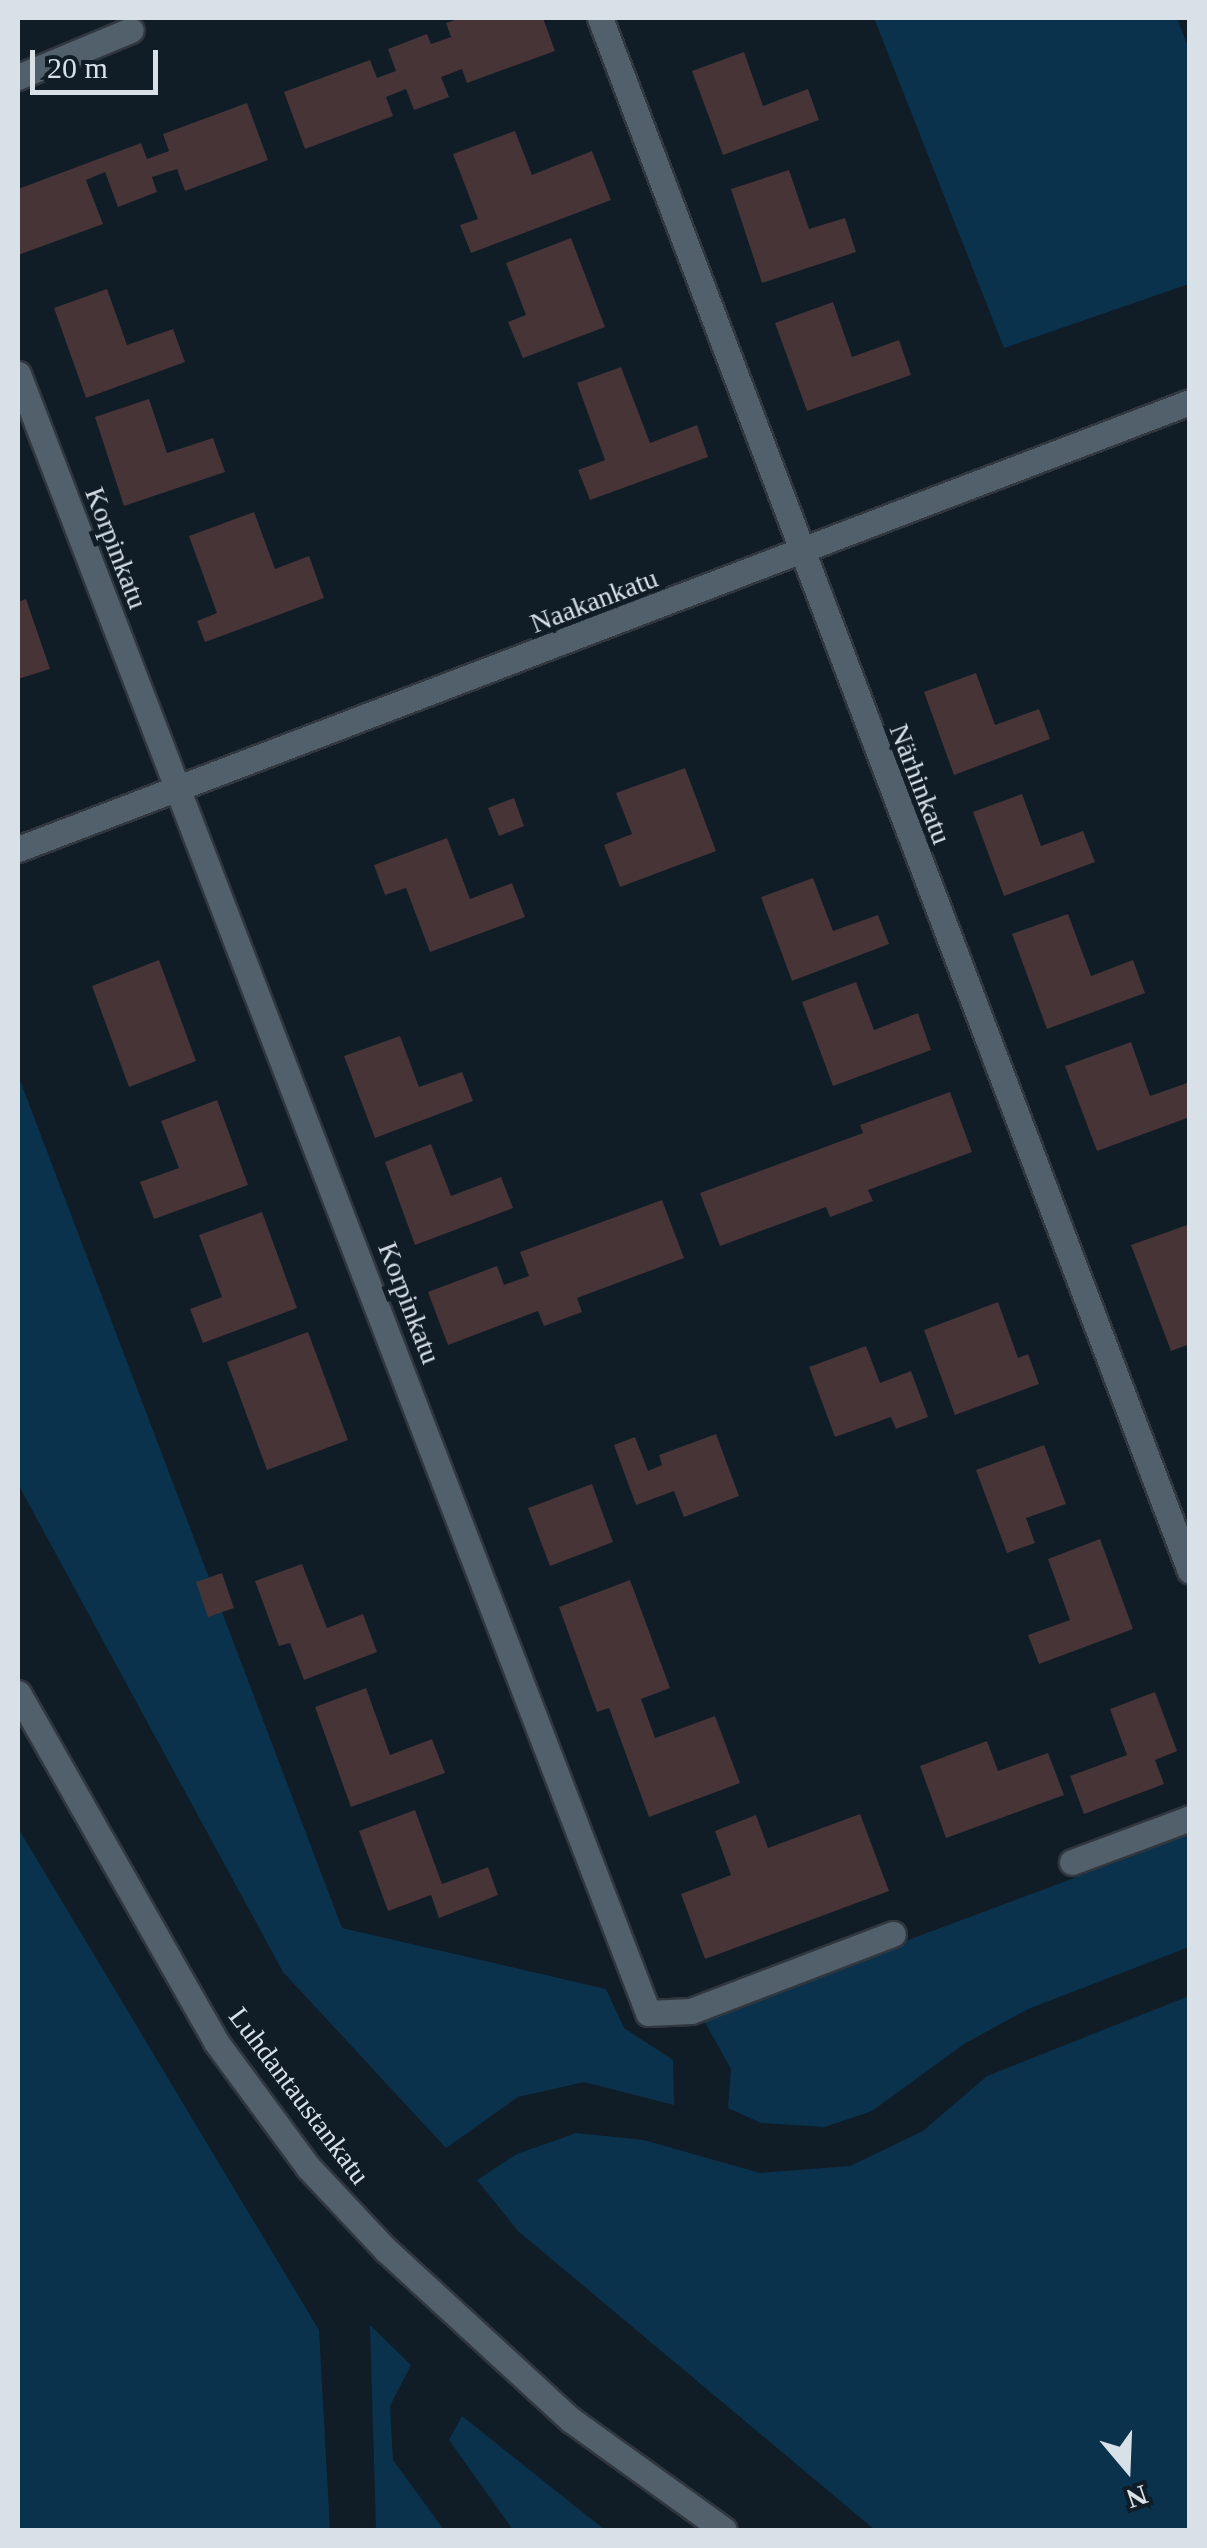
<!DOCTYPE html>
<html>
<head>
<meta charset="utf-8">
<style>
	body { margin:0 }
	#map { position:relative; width:1207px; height:2548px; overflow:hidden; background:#101c26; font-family:"Times New Roman",serif }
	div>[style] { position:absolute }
	.green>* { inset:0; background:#0a324d }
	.building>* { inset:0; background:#463437 }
	.roads { filter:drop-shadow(2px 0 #30373f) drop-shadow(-2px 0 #30373f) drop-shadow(0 2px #30373f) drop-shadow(0 -2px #30373f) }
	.street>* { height:25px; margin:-12.5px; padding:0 12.5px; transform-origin:12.5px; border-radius:12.5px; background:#52606c }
	.secondary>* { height:25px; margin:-12.5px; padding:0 12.5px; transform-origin:12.5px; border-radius:12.5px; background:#52606c }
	span { translate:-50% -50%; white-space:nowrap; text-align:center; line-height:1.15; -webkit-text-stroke:10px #101c26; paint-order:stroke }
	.street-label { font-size:28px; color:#d9e1e8 }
	.frame { position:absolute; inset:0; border:20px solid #d9e1e8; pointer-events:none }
	.north { position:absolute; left:1077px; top:2418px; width:100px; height:100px; -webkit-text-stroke:8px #101c26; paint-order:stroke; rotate:161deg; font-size:28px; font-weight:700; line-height:40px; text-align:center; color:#d9e1e8 }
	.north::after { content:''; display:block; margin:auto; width:35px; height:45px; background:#d9e1e8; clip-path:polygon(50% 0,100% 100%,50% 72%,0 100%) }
	.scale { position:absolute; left:30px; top:50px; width:128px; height:45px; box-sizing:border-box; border:5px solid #d9e1e8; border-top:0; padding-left:12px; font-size:30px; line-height:35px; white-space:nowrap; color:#d9e1e8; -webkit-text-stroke:8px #101c26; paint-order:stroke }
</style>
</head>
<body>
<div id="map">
	<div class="green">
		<div style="clip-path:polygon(874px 18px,1177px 18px,1189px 49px,1189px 284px,1004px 348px)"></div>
		<div style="clip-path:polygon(18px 1075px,342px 1928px,606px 1989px,624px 2028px,673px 2060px,674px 2105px,584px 2082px,518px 2097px,446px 2148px,283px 1972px,18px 1484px)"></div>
		<div style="clip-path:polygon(18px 1828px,319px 2330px,330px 2530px,18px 2530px)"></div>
		<div style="clip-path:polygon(1189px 1835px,1189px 1947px,1028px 2009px,964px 2044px,872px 2111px,825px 2127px,761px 2123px,728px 2108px,731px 2069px,702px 2017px)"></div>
		<div style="clip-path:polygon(1189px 1996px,1189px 2530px,875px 2530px,518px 2231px,477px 2180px,517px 2154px,576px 2133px,644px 2140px,760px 2173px,850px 2166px,923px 2131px,987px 2076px)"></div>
		<div style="clip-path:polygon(370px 2325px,411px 2365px,390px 2406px,393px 2460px,444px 2530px,376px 2530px)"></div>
		<div style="clip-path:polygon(462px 2416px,605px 2530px,513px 2530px,449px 2440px)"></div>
	</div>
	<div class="building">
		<div style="clip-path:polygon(461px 18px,543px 18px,555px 51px,467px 83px,462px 69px,441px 77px,449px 97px,414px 110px,406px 89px,386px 97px,393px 116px,305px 149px,284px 92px,370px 60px,377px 78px,396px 71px,388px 49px,427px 34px,431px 44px,451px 37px,446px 23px)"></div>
		<div style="clip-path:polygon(744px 52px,763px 106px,808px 89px,819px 120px,723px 155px,692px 71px)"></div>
		<div style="clip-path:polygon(247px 103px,268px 160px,185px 191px,177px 169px,152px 177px,157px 192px,118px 207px,105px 172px,86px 180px,103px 224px,18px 255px,18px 189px,141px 143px,147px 159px,169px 151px,163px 134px)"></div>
		<div style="clip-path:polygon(515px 131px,532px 175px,592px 151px,611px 200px,471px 253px,460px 225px,478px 219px,453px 154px)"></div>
		<div style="clip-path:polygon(789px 170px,809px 229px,845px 218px,856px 252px,762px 283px,731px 189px)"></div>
		<div style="clip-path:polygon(571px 238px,605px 327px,523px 358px,508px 322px,526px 315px,506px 263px)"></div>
		<div style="clip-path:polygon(107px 289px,127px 345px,173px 329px,185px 362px,86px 398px,54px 308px)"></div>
		<div style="clip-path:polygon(833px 302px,852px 357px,899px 340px,911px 375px,807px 411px,775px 323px)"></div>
		<div style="clip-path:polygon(621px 367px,650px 443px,697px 425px,708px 457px,590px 500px,578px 470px,605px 460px,577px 383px)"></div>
		<div style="clip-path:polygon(149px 399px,167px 453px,213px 438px,225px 472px,124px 506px,95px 417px)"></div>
		<div style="clip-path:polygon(254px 512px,275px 569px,309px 556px,324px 598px,205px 642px,197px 621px,217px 613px,189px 536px)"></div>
		<div style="clip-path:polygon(26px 599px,50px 669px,18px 679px,18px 602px)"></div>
		<div style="clip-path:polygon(976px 673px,995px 725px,1039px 709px,1050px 739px,954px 775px,924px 692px)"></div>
		<div style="clip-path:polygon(685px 768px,716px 851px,620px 887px,604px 845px,632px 834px,616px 793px)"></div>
		<div style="clip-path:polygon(1022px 794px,1041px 846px,1083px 831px,1095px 862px,1004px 896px,973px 812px)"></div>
		<div style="clip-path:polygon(514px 798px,524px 826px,499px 836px,488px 808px)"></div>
		<div style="clip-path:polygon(447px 838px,470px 899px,512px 883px,525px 917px,430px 952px,406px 888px,385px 895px,374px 865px)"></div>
		<div style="clip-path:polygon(813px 878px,833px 931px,878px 915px,889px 944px,792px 981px,761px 897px)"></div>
		<div style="clip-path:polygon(1068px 914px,1091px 976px,1133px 960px,1145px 993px,1047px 1029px,1012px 934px)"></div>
		<div style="clip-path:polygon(159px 960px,196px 1061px,129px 1087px,92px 986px)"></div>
		<div style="clip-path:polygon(856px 982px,874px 1030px,918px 1013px,931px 1050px,833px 1086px,802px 1002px)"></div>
		<div style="clip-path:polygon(400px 1036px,419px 1087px,462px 1072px,473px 1101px,375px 1138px,344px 1056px)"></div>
		<div style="clip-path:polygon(1131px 1042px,1150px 1096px,1190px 1082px,1190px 1117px,1097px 1151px,1065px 1066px)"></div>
		<div style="clip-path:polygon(950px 1092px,972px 1152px,868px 1190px,873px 1201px,830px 1217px,826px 1207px,720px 1246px,700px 1193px,863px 1133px,860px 1125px)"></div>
		<div style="clip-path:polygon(217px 1100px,248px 1185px,154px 1219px,140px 1182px,179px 1168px,161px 1121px)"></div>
		<div style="clip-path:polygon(431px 1144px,451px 1196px,501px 1177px,513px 1208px,415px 1245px,385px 1162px)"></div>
		<div style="clip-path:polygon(662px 1200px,684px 1258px,577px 1298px,582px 1312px,544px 1326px,538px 1311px,448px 1345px,428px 1292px,497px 1266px,504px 1285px,529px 1276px,520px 1252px)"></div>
		<div style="clip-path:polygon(262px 1212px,297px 1308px,203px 1343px,190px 1309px,222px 1297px,199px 1235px)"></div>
		<div style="clip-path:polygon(1190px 1224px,1190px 1344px,1171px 1351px,1131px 1245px)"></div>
		<div style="clip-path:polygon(998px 1302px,1018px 1358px,1028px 1354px,1039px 1384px,955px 1415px,924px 1330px)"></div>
		<div style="clip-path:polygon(308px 1332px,348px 1440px,267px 1470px,227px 1362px)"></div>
		<div style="clip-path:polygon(866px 1346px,880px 1383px,911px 1371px,928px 1417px,896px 1429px,891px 1417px,835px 1437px,809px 1367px)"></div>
		<div style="clip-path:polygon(716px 1434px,739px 1496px,684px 1517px,674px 1491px,636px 1505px,614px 1445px,635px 1437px,648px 1471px,662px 1465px,659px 1455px)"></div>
		<div style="clip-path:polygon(1044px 1445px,1066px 1504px,1026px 1518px,1035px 1543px,1007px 1553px,976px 1470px)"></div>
		<div style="clip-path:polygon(592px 1484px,613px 1542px,550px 1566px,528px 1508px)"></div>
		<div style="clip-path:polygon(1100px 1539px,1133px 1629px,1039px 1664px,1028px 1635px,1070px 1620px,1048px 1559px)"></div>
		<div style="clip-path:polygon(302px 1564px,327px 1628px,363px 1614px,377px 1652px,304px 1680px,290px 1643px,279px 1646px,255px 1581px)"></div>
		<div style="clip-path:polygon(222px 1573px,234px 1608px,208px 1617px,196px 1582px)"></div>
		<div style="clip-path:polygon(630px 1580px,670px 1688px,641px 1699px,655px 1738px,715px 1716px,740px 1783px,649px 1817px,609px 1708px,597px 1712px,559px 1607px)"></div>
		<div style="clip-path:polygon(366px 1688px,390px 1755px,432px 1739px,445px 1773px,351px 1807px,315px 1707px)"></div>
		<div style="clip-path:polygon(1155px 1692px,1177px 1751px,1155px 1760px,1164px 1784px,1084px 1814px,1070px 1776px,1127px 1755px,1110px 1709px)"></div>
		<div style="clip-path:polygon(987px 1741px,998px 1771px,1048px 1753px,1064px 1795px,946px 1838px,920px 1766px)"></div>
		<div style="clip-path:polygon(415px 1810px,442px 1884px,488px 1867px,498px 1895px,439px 1918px,431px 1895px,388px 1911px,359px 1831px)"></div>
		<div style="clip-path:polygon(860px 1814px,889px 1891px,705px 1959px,681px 1894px,731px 1875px,715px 1831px,756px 1815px,768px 1848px)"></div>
	</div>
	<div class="roads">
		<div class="street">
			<div style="left:600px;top:18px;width:1661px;rotate:69.2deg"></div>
			<div style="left:18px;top:77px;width:122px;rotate:-22.6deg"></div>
			<div style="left:18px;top:374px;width:1756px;rotate:68.97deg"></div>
			<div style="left:648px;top:2013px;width:43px;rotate:-2.7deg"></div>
			<div style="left:691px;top:2011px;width:216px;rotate:-20.9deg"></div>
			<div style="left:18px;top:849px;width:1254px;rotate:-20.88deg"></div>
			<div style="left:1072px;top:1862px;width:126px;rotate:-20.4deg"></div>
		</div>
		<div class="secondary">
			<div style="left:18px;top:1693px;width:401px;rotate:60.4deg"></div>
			<div style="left:216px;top:2042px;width:155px;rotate:53.6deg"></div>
			<div style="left:308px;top:2167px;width:114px;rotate:46.8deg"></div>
			<div style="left:386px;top:2250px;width:251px;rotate:42.6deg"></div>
			<div style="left:571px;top:2420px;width:188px;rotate:35.7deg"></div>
		</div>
	</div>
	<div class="street-label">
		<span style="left:116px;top:548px;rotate:69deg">Korpinkatu</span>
		<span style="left:594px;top:601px;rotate:-21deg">Naakankatu</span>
		<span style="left:920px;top:784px;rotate:69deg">Närhinkatu</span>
		<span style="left:409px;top:1303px;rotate:69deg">Korpinkatu</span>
		<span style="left:299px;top:2096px;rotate:53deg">Luhdantaustankatu</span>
	</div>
	<div class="frame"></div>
	<div class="north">N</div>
	<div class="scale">20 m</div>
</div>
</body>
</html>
